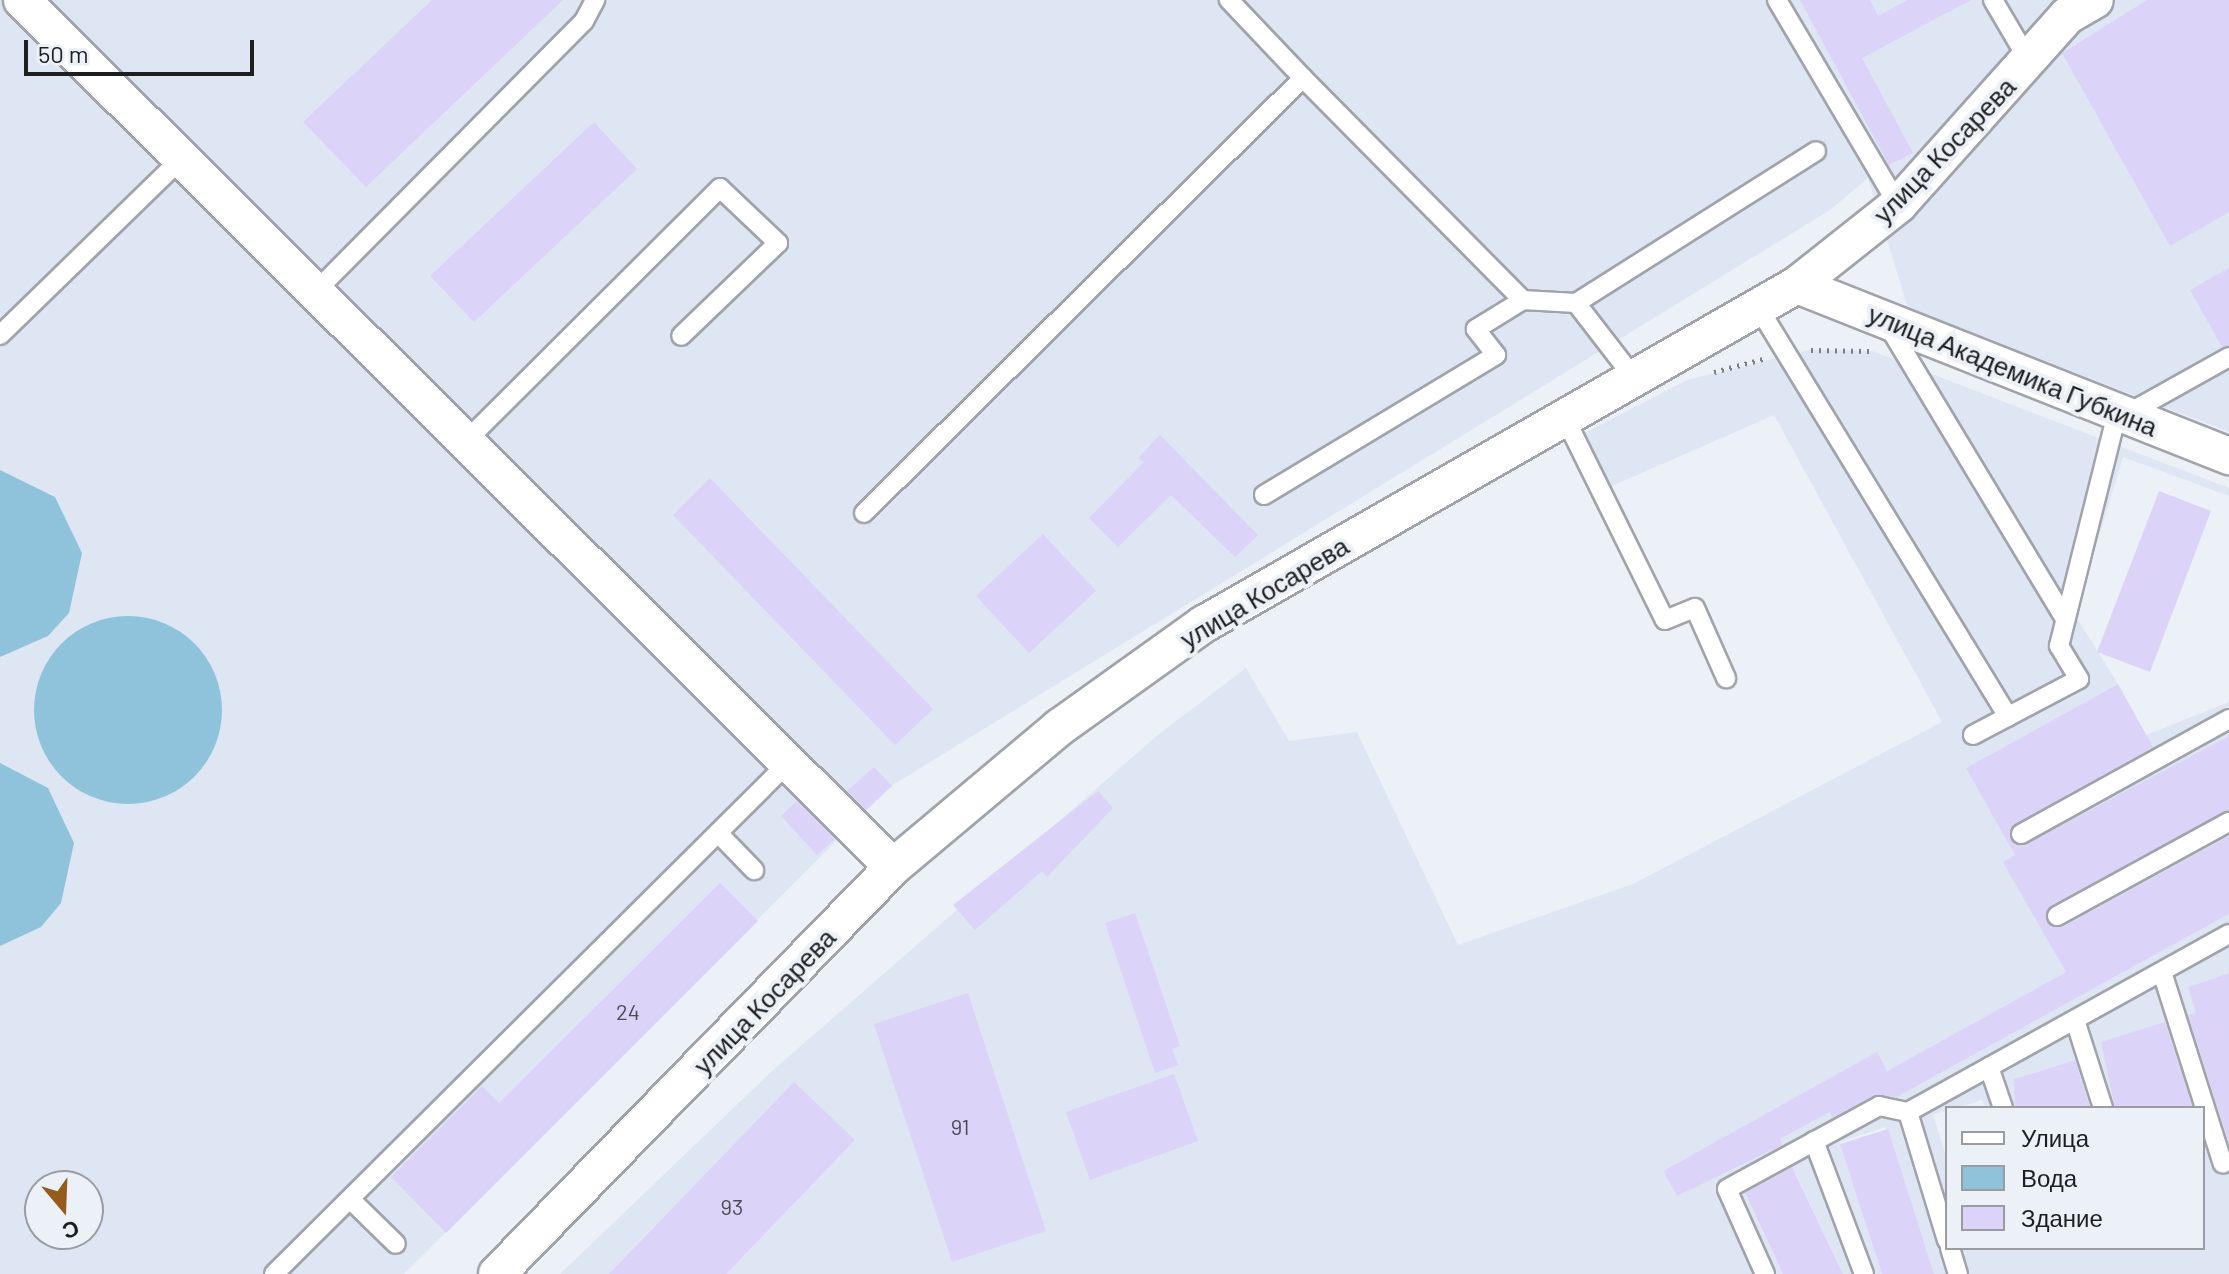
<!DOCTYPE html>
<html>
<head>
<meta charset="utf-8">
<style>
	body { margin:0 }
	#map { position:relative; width:2229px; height:1274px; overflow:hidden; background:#ecf1f7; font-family:Barlow,sans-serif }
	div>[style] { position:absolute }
	.built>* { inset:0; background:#dde6f2 }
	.water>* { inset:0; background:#8fc3db }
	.round { border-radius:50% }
	.building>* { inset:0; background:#dcd3f8 }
	.path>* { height:5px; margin-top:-2.5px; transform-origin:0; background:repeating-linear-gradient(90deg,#7d7f83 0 2px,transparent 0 8px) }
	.roads { filter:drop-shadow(2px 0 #a0a4aa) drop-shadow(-2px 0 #a0a4aa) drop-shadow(0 2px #a0a4aa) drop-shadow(0 -2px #a0a4aa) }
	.service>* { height:18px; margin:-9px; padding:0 9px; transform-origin:9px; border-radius:9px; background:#fff }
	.minor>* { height:36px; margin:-18px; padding:0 18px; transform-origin:18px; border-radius:18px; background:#fff }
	span { translate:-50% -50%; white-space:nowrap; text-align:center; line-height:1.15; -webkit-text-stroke:8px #ecf1f7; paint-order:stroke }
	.number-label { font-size:22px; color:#4d4b56 }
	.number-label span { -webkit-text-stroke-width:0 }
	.street-label { font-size:26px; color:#1d1e20 }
	.legend { position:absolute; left:1945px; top:1106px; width:260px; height:144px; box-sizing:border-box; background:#ecf1f7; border:2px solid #999da1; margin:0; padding:10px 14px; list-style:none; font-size:24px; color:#1d1e20 }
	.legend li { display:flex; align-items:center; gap:16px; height:40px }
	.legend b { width:40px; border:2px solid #999da1 }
	.north { position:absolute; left:24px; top:1170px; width:80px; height:80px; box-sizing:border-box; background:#ecf1f7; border:2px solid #999da1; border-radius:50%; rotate:161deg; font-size:22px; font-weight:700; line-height:32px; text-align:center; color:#1d1e20 }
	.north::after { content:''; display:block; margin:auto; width:28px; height:36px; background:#955b1a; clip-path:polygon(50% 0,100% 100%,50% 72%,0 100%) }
	.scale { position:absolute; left:24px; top:40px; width:230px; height:36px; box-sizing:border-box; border:4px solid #1d1e20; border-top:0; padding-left:10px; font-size:24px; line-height:28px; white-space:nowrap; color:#1d1e20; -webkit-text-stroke:6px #ecf1f7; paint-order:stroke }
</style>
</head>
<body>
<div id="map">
	<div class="built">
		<div style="clip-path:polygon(evenodd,0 0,2229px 0,2229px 432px,1908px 308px,1868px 178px,1830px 210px,891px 786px,404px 1274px,0 1274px,0 0,40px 1186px,88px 1186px,88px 1234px,40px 1234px,40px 1186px)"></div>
		<div style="clip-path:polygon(evenodd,1810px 350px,1872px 351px,2229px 488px,2229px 496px,2123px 457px,2075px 615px,2118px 684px,1966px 768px,2146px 735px,2229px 702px,2229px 736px,2004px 862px,2229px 801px,2229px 844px,2066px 972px,1887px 1071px,1877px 1053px,1663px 1171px,1677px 1196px,1891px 1078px,1901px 1095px,2229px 914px,2229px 973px,2188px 987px,2229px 1116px,2229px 1274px,1934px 1274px,1886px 1127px,1840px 1142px,1882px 1274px,1843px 1274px,1796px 1174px,1747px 1198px,1783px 1274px,560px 1274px,772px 1071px,1159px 734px,1246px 668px,1289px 741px,1357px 732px,1458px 945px,1633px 884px,1942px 722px,1774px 415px,1605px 489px,1577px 437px,1687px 380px,1810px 350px,2071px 1061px,2086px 1108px,2203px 1108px,2203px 1248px,1947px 1248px,1947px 1159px,1933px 1115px,1982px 1100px,1986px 1108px,2023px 1108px,2014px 1079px,2071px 1061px)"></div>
	</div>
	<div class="water">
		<div style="clip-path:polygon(0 470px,55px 497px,82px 553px,69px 613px,48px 636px,0 657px)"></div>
		<div class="round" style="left:34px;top:616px;width:188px;height:188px"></div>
		<div style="clip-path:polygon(0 763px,48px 788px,74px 843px,61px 903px,41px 927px,0 946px)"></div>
	</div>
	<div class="building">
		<div style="clip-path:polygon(432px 0,563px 0,366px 187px,303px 122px)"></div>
		<div style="clip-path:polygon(1800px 0,1870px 0,1878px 16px,1908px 0,1971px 0,1862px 58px,1913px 153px,1889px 165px)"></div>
		<div style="clip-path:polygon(2147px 0,2229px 0,2229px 212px,2170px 246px,2062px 53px)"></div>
		<div style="clip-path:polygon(594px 122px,637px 169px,474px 322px,430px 276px)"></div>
		<div style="clip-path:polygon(2229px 268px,2229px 345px,2222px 347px,2190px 290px)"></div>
		<div style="clip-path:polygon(1160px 435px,1258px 535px,1235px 557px,1171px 495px,1118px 547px,1089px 518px,1144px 462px,1138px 458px)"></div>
		<div style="clip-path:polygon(710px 478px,933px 709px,895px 745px,673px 515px)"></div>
		<div style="clip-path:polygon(2159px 491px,2211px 511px,2150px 672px,2097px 652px)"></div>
		<div style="clip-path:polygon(1043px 534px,1096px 591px,1029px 653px,976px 596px)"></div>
		<div style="clip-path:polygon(2118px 684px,2153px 747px,2015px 824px,2011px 840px,2027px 844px,2229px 736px,2229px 810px,2051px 905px,2046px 921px,2063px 927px,2229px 836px,2229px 914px,1897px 1097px,1874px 1095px,1832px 1118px,1830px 1112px,1780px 1139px,1782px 1145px,1677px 1196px,1663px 1171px,1877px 1052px,1887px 1071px,2066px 972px,2003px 862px,2015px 855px,1966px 768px)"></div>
		<div style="clip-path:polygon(874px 767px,892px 786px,866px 810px,847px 791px)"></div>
		<div style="clip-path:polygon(1098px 791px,1113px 808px,1047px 877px,1042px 871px,975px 930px,953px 905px)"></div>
		<div style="clip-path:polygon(797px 801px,835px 839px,817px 855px,781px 816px)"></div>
		<div style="clip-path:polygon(720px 883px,758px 921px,446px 1233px,391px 1177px,482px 1086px,499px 1103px)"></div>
		<div style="clip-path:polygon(1135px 913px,1180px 1046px,1172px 1049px,1178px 1065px,1155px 1073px,1105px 923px)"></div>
		<div style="clip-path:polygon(2229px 973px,2229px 1143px,2188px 1015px,2196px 1013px,2188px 987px)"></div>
		<div style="clip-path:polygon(968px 993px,1046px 1231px,952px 1262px,874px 1024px)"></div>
		<div style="clip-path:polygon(2165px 1022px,2193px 1108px,2115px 1108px,2101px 1042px)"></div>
		<div style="clip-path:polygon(2075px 1060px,2090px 1108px,2015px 1108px,2014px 1079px)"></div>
		<div style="clip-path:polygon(1174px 1074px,1198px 1141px,1090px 1180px,1066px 1112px)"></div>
		<div style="clip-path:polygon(794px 1082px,855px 1140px,726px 1274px,609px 1274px)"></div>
		<div style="clip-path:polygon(1888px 1129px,1934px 1274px,1882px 1274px,1840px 1144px)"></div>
		<div style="clip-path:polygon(1792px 1167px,1843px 1274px,1783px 1274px,1745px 1193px)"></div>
	</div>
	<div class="path">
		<div style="left:1811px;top:350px;width:58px;rotate:1deg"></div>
		<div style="left:1714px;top:372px;width:51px;rotate:-14.9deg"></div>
	</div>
	<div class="roads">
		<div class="service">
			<div style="left:1777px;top:0;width:238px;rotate:59.4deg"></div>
			<div style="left:1993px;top:0;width:71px;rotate:59.5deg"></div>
			<div style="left:1303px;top:78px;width:313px;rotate:45.3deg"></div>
			<div style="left:315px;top:292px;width:382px;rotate:-45.2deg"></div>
			<div style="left:584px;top:21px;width:24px;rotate:-62deg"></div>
			<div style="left:1758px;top:307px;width:480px;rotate:58.6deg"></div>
			<div style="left:1889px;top:327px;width:341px;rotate:58.9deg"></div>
			<div style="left:0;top:335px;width:252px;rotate:-44.2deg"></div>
			<div style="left:1634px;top:378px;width:95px;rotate:-127.7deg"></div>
			<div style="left:1576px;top:303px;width:284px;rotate:-32.3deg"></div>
			<div style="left:2127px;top:414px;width:117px;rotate:-29.2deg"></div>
			<div style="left:1565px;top:418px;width:225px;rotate:63.7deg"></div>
			<div style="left:1665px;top:620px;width:32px;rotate:-22deg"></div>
			<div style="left:1695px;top:608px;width:77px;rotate:66.1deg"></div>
			<div style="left:465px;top:442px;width:360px;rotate:-44.9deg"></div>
			<div style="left:720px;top:188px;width:80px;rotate:43.5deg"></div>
			<div style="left:778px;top:243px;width:134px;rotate:136.2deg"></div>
			<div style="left:1264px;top:495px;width:271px;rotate:-31.1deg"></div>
			<div style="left:1496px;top:355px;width:33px;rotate:-128deg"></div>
			<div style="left:1476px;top:329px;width:55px;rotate:-31.7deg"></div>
			<div style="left:1523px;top:300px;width:53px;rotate:3.2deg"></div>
			<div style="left:864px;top:513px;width:618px;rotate:-44.74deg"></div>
			<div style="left:1303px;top:78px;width:108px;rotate:-133.5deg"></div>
			<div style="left:1973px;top:735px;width:120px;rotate:-27.8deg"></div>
			<div style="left:2079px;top:679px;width:39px;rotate:-121deg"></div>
			<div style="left:2059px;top:646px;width:240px;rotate:-76deg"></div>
			<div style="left:718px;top:833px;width:52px;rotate:45.8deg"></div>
			<div style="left:2021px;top:834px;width:238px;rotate:-28.9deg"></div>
			<div style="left:2057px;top:916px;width:196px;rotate:-28.7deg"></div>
			<div style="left:2162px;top:972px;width:201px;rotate:72.4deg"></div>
			<div style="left:2075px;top:1020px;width:92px;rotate:72.3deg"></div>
			<div style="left:1989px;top:1067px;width:43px;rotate:71.1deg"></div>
			<div style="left:1908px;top:1112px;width:134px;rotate:73.1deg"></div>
			<div style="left:1814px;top:1141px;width:142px;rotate:69.4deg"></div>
			<div style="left:350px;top:1199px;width:64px;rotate:44.4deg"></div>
			<div style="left:1950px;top:1248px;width:27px;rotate:73deg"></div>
			<div style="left:274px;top:1274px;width:725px;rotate:-44.83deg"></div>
			<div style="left:1765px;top:1274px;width:93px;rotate:-114.1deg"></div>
			<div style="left:1727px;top:1189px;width:173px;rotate:-28.6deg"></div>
			<div style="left:1879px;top:1106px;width:30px;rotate:12deg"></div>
			<div style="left:1908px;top:1112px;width:367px;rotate:-29deg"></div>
		</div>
		<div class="minor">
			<div style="left:22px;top:0;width:1229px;rotate:44.87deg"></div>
			<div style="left:1797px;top:285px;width:465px;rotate:21.6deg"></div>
			<div style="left:497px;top:1274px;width:568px;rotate:-45.78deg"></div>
			<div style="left:893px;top:867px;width:218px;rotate:-40deg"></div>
			<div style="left:1060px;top:727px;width:177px;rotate:-35.6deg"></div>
			<div style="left:1204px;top:624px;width:683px;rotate:-29.76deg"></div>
			<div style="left:1797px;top:285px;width:129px;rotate:-38.4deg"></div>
			<div style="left:1898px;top:205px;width:254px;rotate:-48.2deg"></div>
			<div style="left:2067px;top:16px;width:32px;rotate:-30deg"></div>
		</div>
	</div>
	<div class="number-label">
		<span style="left:628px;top:1012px">24</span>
		<span style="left:960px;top:1127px">91</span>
		<span style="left:732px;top:1207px">93</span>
	</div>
	<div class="street-label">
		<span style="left:1944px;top:150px;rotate:-46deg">улица Косарева</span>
		<span style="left:2013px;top:370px;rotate:22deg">улица Академика Губкина</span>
		<span style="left:1264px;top:592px;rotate:-31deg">улица Косарева</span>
		<span style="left:764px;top:1001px;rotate:-46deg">улица Косарева</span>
	</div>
	<ul class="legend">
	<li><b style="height:10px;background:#fff"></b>Улица</li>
	<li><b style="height:22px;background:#8fc3db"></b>Вода</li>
	<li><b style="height:22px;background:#dcd3f8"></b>Здание</li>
	</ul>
	<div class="north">С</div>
	<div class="scale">50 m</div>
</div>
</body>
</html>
